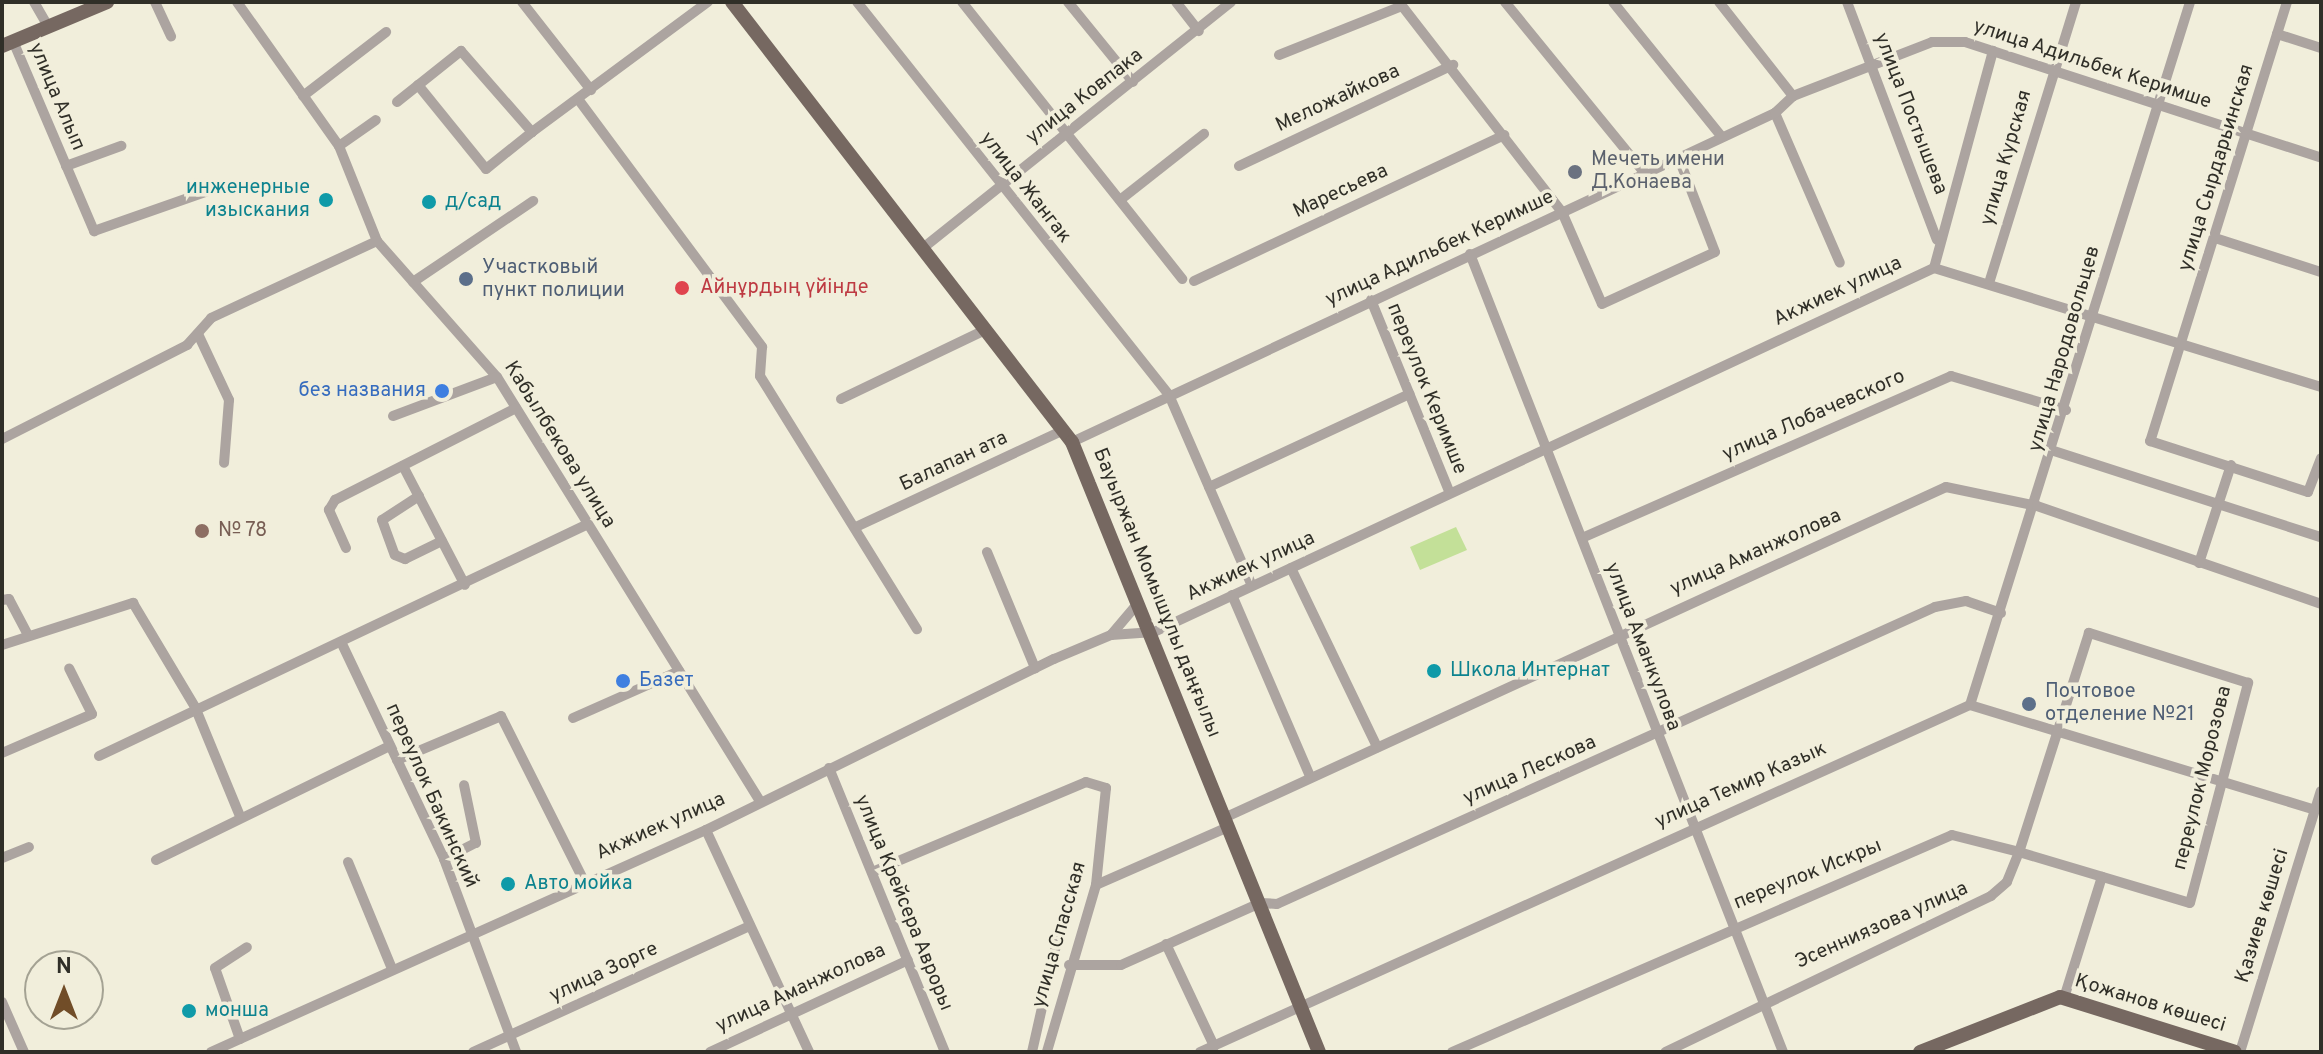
<!DOCTYPE html>
<html>
<head>
<meta charset="utf-8">
<style>
	body { margin:0 }
	#map { position:relative; width:2323px; height:1054px; overflow:hidden; background:#f1eedb; font-family:Overpass,sans-serif }
	div>[style] { position:absolute }
	.green>* { inset:0; background:#c3e098 }
	.minor>* { height:10px; margin:-5px; padding:0 5px; transform-origin:5px; border-radius:5px; background:#aca4a0 }
	.major>* { height:14px; margin:-7px; padding:0 7px; transform-origin:7px; border-radius:7px; background:#766861 }
	.dots>* { width:22px; height:22px; translate:-50% -50%; box-sizing:border-box; border:4px solid #f1eedb; border-radius:50% }
	span { translate:-50% -50%; white-space:nowrap; text-align:center; line-height:1.15; -webkit-text-stroke:7px #f1eedb; paint-order:stroke }
	.street-label { font-size:20px; color:#302f28 }
	.worship-label { font-size:20px; color:#5b616d }
	.left { translate:0 -50%; text-align:left }
	.culture-label { font-size:20px; color:#0d838f }
	.right { translate:-100% -50%; text-align:right }
	.service-label { font-size:20px; color:#4e5e75 }
	.health-label { font-size:20px; color:#be3a42 }
	.shop-label { font-size:20px; color:#366cbe }
	.education-label { font-size:20px; color:#785e54 }
	.frame { position:absolute; inset:0; border:4px solid #302f28; pointer-events:none }
	.north { position:absolute; left:24px; top:950px; width:80px; height:80px; box-sizing:border-box; background:#f1eedb; border:2px solid #a4a293; border-radius:50%; rotate:0deg; font-size:22px; font-weight:700; line-height:32px; text-align:center; color:#302f28 }
	.north::after { content:''; display:block; margin:auto; width:28px; height:36px; background:#714d28; clip-path:polygon(50% 0,100% 100%,50% 72%,0 100%) }
</style>
</head>
<body>
<div id="map">
	<div class="green">
		<div style="clip-path:polygon(1456px 527px,1467px 550px,1420px 570px,1410px 547px)"></div>
	</div>
	<div class="minor">
		<div style="left:34px;top:2px;width:28px;rotate:60deg"></div>
		<div style="left:155px;top:2px;width:38px;rotate:65deg"></div>
		<div style="left:237px;top:2px;width:176px;rotate:54.7deg"></div>
		<div style="left:339px;top:146px;width:102px;rotate:68.2deg"></div>
		<div style="left:377px;top:241px;width:181px;rotate:48.6deg"></div>
		<div style="left:497px;top:377px;width:498px;rotate:58.2deg"></div>
		<div style="left:522px;top:2px;width:112px;rotate:51.9deg"></div>
		<div style="left:857px;top:2px;width:502px;rotate:51.55deg"></div>
		<div style="left:1169px;top:395px;width:208px;rotate:66.5deg"></div>
		<div style="left:962px;top:2px;width:354px;rotate:51.5deg"></div>
		<div style="left:1068px;top:2px;width:103px;rotate:50.9deg"></div>
		<div style="left:1176px;top:2px;width:37px;rotate:52deg"></div>
		<div style="left:1399px;top:2px;width:266px;rotate:52.2deg"></div>
		<div style="left:1562px;top:212px;width:100px;rotate:66.5deg"></div>
		<div style="left:1602px;top:304px;width:124px;rotate:-24.7deg"></div>
		<div style="left:1715px;top:252px;width:103px;rotate:-111.1deg"></div>
		<div style="left:1505px;top:2px;width:218px;rotate:50.8deg"></div>
		<div style="left:1613px;top:2px;width:172px;rotate:51.1deg"></div>
		<div style="left:1719px;top:2px;width:120px;rotate:51.8deg"></div>
		<div style="left:1847px;top:2px;width:254px;rotate:69.3deg"></div>
		<div style="left:2287px;top:2px;width:460px;rotate:107.3deg"></div>
		<div style="left:2150px;top:441px;width:166px;rotate:17.9deg"></div>
		<div style="left:2308px;top:492px;width:36px;rotate:-69deg"></div>
		<div style="left:2277px;top:34px;width:46px;rotate:17.7deg"></div>
		<div style="left:13px;top:41px;width:207px;rotate:66.9deg"></div>
		<div style="left:94px;top:231px;width:139px;rotate:-19.3deg"></div>
		<div style="left:1279px;top:55px;width:132px;rotate:-21.7deg"></div>
		<div style="left:418px;top:85px;width:108px;rotate:51deg"></div>
		<div style="left:486px;top:169px;width:59px;rotate:-38.8deg"></div>
		<div style="left:303px;top:96px;width:105px;rotate:-37.6deg"></div>
		<div style="left:578px;top:99px;width:309px;rotate:53.4deg"></div>
		<div style="left:762px;top:347px;width:29px;rotate:94deg"></div>
		<div style="left:760px;top:376px;width:298px;rotate:58.2deg"></div>
		<div style="left:397px;top:102px;width:82px;rotate:-38.6deg"></div>
		<div style="left:461px;top:51px;width:108px;rotate:48.8deg"></div>
		<div style="left:532px;top:132px;width:219px;rotate:-36.5deg"></div>
		<div style="left:1775px;top:113px;width:163px;rotate:66.6deg"></div>
		<div style="left:339px;top:146px;width:45px;rotate:-35.1deg"></div>
		<div style="left:66px;top:166px;width:59px;rotate:-20deg"></div>
		<div style="left:1239px;top:166px;width:237px;rotate:-25.3deg"></div>
		<div style="left:1120px;top:200px;width:107px;rotate:-38.2deg"></div>
		<div style="left:2215px;top:238px;width:111px;rotate:17.8deg"></div>
		<div style="left:923px;top:248px;width:394px;rotate:-38.6deg"></div>
		<div style="left:1470px;top:254px;width:857px;rotate:68.58deg"></div>
		<div style="left:1934px;top:268px;width:225px;rotate:-74.8deg"></div>
		<div style="left:1990px;top:280px;width:291px;rotate:-72.8deg"></div>
		<div style="left:1194px;top:281px;width:343px;rotate:-25.2deg"></div>
		<div style="left:413px;top:282px;width:145px;rotate:-34deg"></div>
		<div style="left:1371px;top:300px;width:206px;rotate:67.8deg"></div>
		<div style="left:198px;top:334px;width:73px;rotate:64.8deg"></div>
		<div style="left:229px;top:400px;width:63px;rotate:94.5deg"></div>
		<div style="left:841px;top:399px;width:160px;rotate:-25.6deg"></div>
		<div style="left:393px;top:416px;width:111px;rotate:-20.6deg"></div>
		<div style="left:2px;top:439px;width:208px;rotate:-26.9deg"></div>
		<div style="left:187px;top:345px;width:36px;rotate:-48deg"></div>
		<div style="left:211px;top:318px;width:183px;rotate:-24.9deg"></div>
		<div style="left:1072px;top:442px;width:776px;rotate:-25.08deg"></div>
		<div style="left:1775px;top:113px;width:25px;rotate:-43deg"></div>
		<div style="left:1793px;top:96px;width:149px;rotate:-21.2deg"></div>
		<div style="left:1932px;top:42px;width:33px"></div>
		<div style="left:1965px;top:42px;width:374px;rotate:18deg"></div>
		<div style="left:2054px;top:451px;width:281px;rotate:17.9deg"></div>
		<div style="left:403px;top:466px;width:134px;rotate:62.5deg"></div>
		<div style="left:1209px;top:487px;width:221px;rotate:-24.9deg"></div>
		<div style="left:419px;top:496px;width:44px;rotate:147deg"></div>
		<div style="left:382px;top:520px;width:37px;rotate:70deg"></div>
		<div style="left:395px;top:555px;width:11px;rotate:22deg"></div>
		<div style="left:405px;top:559px;width:41px;rotate:-25.9deg"></div>
		<div style="left:858px;top:526px;width:227px;rotate:-25deg"></div>
		<div style="left:1582px;top:538px;width:403px;rotate:-23.7deg"></div>
		<div style="left:1951px;top:376px;width:120px;rotate:16.5deg"></div>
		<div style="left:346px;top:548px;width:42px;rotate:-114.1deg"></div>
		<div style="left:329px;top:510px;width:12px;rotate:-59deg"></div>
		<div style="left:335px;top:500px;width:203px;rotate:-26.9deg"></div>
		<div style="left:987px;top:552px;width:126px;rotate:67.5deg"></div>
		<div style="left:2199px;top:563px;width:103px;rotate:-71.9deg"></div>
		<div style="left:1291px;top:568px;width:199px;rotate:64.3deg"></div>
		<div style="left:1232px;top:595px;width:197px;rotate:66.7deg"></div>
		<div style="left:2px;top:600px;width:7px;rotate:-8deg"></div>
		<div style="left:9px;top:599px;width:41px;rotate:62.2deg"></div>
		<div style="left:1111px;top:635px;width:42px;rotate:-49.8deg"></div>
		<div style="left:2px;top:645px;width:138px;rotate:-17.8deg"></div>
		<div style="left:133px;top:603px;width:121px;rotate:59.2deg"></div>
		<div style="left:195px;top:707px;width:116px;rotate:67.6deg"></div>
		<div style="left:343px;top:646px;width:236px;rotate:64.6deg"></div>
		<div style="left:444px;top:859px;width:206px;rotate:69.5deg"></div>
		<div style="left:1970px;top:705px;width:737px;rotate:-72.62deg"></div>
		<div style="left:573px;top:718px;width:116px;rotate:-23.9deg"></div>
		<div style="left:2px;top:753px;width:98px;rotate:-23.4deg"></div>
		<div style="left:92px;top:714px;width:51px;rotate:-116.6deg"></div>
		<div style="left:99px;top:756px;width:541px;rotate:-25.38deg"></div>
		<div style="left:397px;top:760px;width:113px;rotate:-22.9deg"></div>
		<div style="left:501px;top:716px;width:185px;rotate:63.3deg"></div>
		<div style="left:829px;top:768px;width:307px;rotate:67.8deg"></div>
		<div style="left:1224px;top:818px;width:794px;rotate:-24.63deg"></div>
		<div style="left:1946px;top:487px;width:93px;rotate:11.8deg"></div>
		<div style="left:2037px;top:506px;width:300px;rotate:19deg"></div>
		<div style="left:706px;top:830px;width:245px;rotate:65.1deg"></div>
		<div style="left:2px;top:858px;width:29px;rotate:-22deg"></div>
		<div style="left:444px;top:859px;width:36px;rotate:-27deg"></div>
		<div style="left:476px;top:843px;width:59px;rotate:-101.7deg"></div>
		<div style="left:156px;top:860px;width:260px;rotate:-26deg"></div>
		<div style="left:348px;top:862px;width:116px;rotate:67.6deg"></div>
		<div style="left:872px;top:872px;width:232px;rotate:-22.8deg"></div>
		<div style="left:1086px;top:782px;width:21px;rotate:17deg"></div>
		<div style="left:1106px;top:788px;width:98px;rotate:95.9deg"></div>
		<div style="left:1096px;top:885px;width:174px;rotate:106.4deg"></div>
		<div style="left:1096px;top:885px;width:144px;rotate:-23.7deg"></div>
		<div style="left:1166px;top:944px;width:113px;rotate:64.8deg"></div>
		<div style="left:1069px;top:965px;width:52px"></div>
		<div style="left:1121px;top:965px;width:152px;rotate:-24deg"></div>
		<div style="left:1260px;top:903px;width:17px;rotate:3deg"></div>
		<div style="left:1277px;top:904px;width:722px;rotate:-24.29deg"></div>
		<div style="left:1935px;top:607px;width:32px;rotate:-11deg"></div>
		<div style="left:1966px;top:601px;width:37px;rotate:19deg"></div>
		<div style="left:2064px;top:998px;width:127px;rotate:-72.6deg"></div>
		<div style="left:2px;top:1002px;width:55px;rotate:66.3deg"></div>
		<div style="left:240px;top:1039px;width:75px;rotate:-109.4deg"></div>
		<div style="left:215px;top:968px;width:38px;rotate:-33deg"></div>
		<div style="left:211px;top:1052px;width:543px;rotate:-24.16deg"></div>
		<div style="left:706px;top:830px;width:388px;rotate:-26.2deg"></div>
		<div style="left:1054px;top:659px;width:62px;rotate:-22.8deg"></div>
		<div style="left:1111px;top:635px;width:43px;rotate:-4deg"></div>
		<div style="left:1154px;top:632px;width:861px;rotate:-25.02deg"></div>
		<div style="left:1934px;top:268px;width:405px;rotate:17.1deg"></div>
		<div style="left:473px;top:1052px;width:304px;rotate:-24.5deg"></div>
		<div style="left:710px;top:1052px;width:218px;rotate:-24.9deg"></div>
		<div style="left:1032px;top:1052px;width:118px;rotate:-77.3deg"></div>
		<div style="left:1200px;top:1052px;width:845px;rotate:-24.26deg"></div>
		<div style="left:1970px;top:705px;width:361px;rotate:16.9deg"></div>
		<div style="left:1452px;top:1052px;width:545px;rotate:-23.46deg"></div>
		<div style="left:1952px;top:835px;width:69px;rotate:14.2deg"></div>
		<div style="left:2019px;top:852px;width:178px;rotate:16.6deg"></div>
		<div style="left:2190px;top:903px;width:228px;rotate:-75.2deg"></div>
		<div style="left:2248px;top:683px;width:167px;rotate:-162.5deg"></div>
		<div style="left:2089px;top:633px;width:230px;rotate:107.7deg"></div>
		<div style="left:2019px;top:852px;width:32px;rotate:112deg"></div>
		<div style="left:2007px;top:882px;width:21px;rotate:139deg"></div>
		<div style="left:1991px;top:896px;width:361px;rotate:154.4deg"></div>
		<div style="left:2240px;top:1052px;width:273px;rotate:-72.8deg"></div>
	</div>
	<div class="major">
		<div style="left:732px;top:2px;width:556px;rotate:52.31deg"></div>
		<div style="left:1072px;top:442px;width:658px;rotate:67.96deg"></div>
		<div style="left:2px;top:46px;width:114px;rotate:-22.7deg"></div>
		<div style="left:1920px;top:1052px;width:150px;rotate:-21.4deg"></div>
		<div style="left:2060px;top:997px;width:183px;rotate:17.4deg"></div>
	</div>
	<div class="dots">
		<div style="left:1575px;top:172px;background:#6b7280"></div>
		<div style="left:326px;top:200px;background:#0f9aa8"></div>
		<div style="left:429px;top:202px;background:#0f9aa8"></div>
		<div style="left:466px;top:279px;background:#5c6f8a"></div>
		<div style="left:682px;top:288px;background:#e0444e"></div>
		<div style="left:442px;top:391px;background:#3f7fe0"></div>
		<div style="left:202px;top:531px;background:#8d6e63"></div>
		<div style="left:1434px;top:671px;background:#0f9aa8"></div>
		<div style="left:623px;top:681px;background:#3f7fe0"></div>
		<div style="left:2029px;top:704px;background:#5c6f8a"></div>
		<div style="left:508px;top:884px;background:#0f9aa8"></div>
		<div style="left:189px;top:1011px;background:#0f9aa8"></div>
	</div>
	<div class="street-label">
		<span style="left:2092px;top:65px;rotate:18deg">улица Адильбек Керимше</span>
		<span style="left:56px;top:97px;rotate:67deg">улица Алып</span>
		<span style="left:1085px;top:97px;rotate:-38deg">улица Ковпака</span>
		<span style="left:1338px;top:99px;rotate:-25deg">Меложайкова</span>
		<span style="left:1910px;top:114px;rotate:69deg">улица Постышева</span>
		<span style="left:2007px;top:158px;rotate:-74deg">улица Курская</span>
		<span style="left:2217px;top:168px;rotate:-73deg">улица Сырдарьинская</span>
		<span style="left:1025px;top:188px;rotate:52deg">улица Жангак</span>
		<span style="left:1341px;top:192px;rotate:-25deg">Маресьева</span>
		<span style="left:1440px;top:249px;rotate:-25deg">улица Адильбек Керимше</span>
		<span style="left:1838px;top:292px;rotate:-25deg">Акжиек улица</span>
		<span style="left:2065px;top:349px;rotate:-74deg">улица Народовольцев</span>
		<span style="left:1426px;top:389px;rotate:68deg">переулок Керимше</span>
		<span style="left:1814px;top:416px;rotate:-24deg">улица Лобачевского</span>
		<span style="left:559px;top:445px;rotate:58deg">Кабылбекова улица</span>
		<span style="left:954px;top:462px;rotate:-25deg">Балапан ата</span>
		<span style="left:1756px;top:553px;rotate:-24deg">улица Аманжолова</span>
		<span style="left:1251px;top:567px;rotate:-25deg">Акжиек улица</span>
		<span style="left:1156px;top:593px;rotate:68deg">Бауыржан Момышұлы даңғылы</span>
		<span style="left:1642px;top:647px;rotate:69deg">улица Аманкулова</span>
		<span style="left:1530px;top:771px;rotate:-24deg">улица Лескова</span>
		<span style="left:2203px;top:778px;rotate:-76deg">переулок Морозова</span>
		<span style="left:1741px;top:786px;rotate:-24deg">улица Темир Казык</span>
		<span style="left:431px;top:796px;rotate:66deg">переулок Бакинский</span>
		<span style="left:661px;top:827px;rotate:-24deg">Акжиек улица</span>
		<span style="left:1808px;top:875px;rotate:-22deg">переулок Искры</span>
		<span style="left:903px;top:903px;rotate:68deg">улица Крейсера Авроры</span>
		<span style="left:2263px;top:916px;rotate:-73deg">Қазиев көшесі</span>
		<span style="left:1882px;top:926px;rotate:-24deg">Эсенниязова улица</span>
		<span style="left:1060px;top:935px;rotate:-74deg">улица Спасская</span>
		<span style="left:604px;top:973px;rotate:-25deg">улица Зорге</span>
		<span style="left:801px;top:989px;rotate:-25deg">улица Аманжолова</span>
		<span style="left:2150px;top:1004px;rotate:17deg">Қожанов көшесі</span>
	</div>
	<div class="worship-label">
		<span class="left" style="left:1591px;top:172px">Мечеть имени<br>Д.Конаева</span>
	</div>
	<div class="culture-label">
		<span class="right" style="left:310px;top:200px">инженерные<br>изыскания</span>
		<span class="left" style="left:445px;top:202px">д/сад</span>
		<span class="left" style="left:1450px;top:671px">Школа Интернат</span>
		<span class="left" style="left:524px;top:884px">Авто мойка</span>
		<span class="left" style="left:205px;top:1011px">монша</span>
	</div>
	<div class="service-label">
		<span class="left" style="left:482px;top:280px">Участковый<br>пункт полиции</span>
		<span class="left" style="left:2045px;top:704px">Почтовое<br>отделение №21</span>
	</div>
	<div class="health-label">
		<span class="left" style="left:700px;top:288px">Айнұрдың үйінде</span>
	</div>
	<div class="shop-label">
		<span class="right" style="left:426px;top:391px">без названия</span>
		<span class="left" style="left:639px;top:681px">Базет</span>
	</div>
	<div class="education-label">
		<span class="left" style="left:218px;top:531px">№ 78</span>
	</div>
	<div class="frame"></div>
	<div class="north">N</div>
</div>
</body>
</html>
